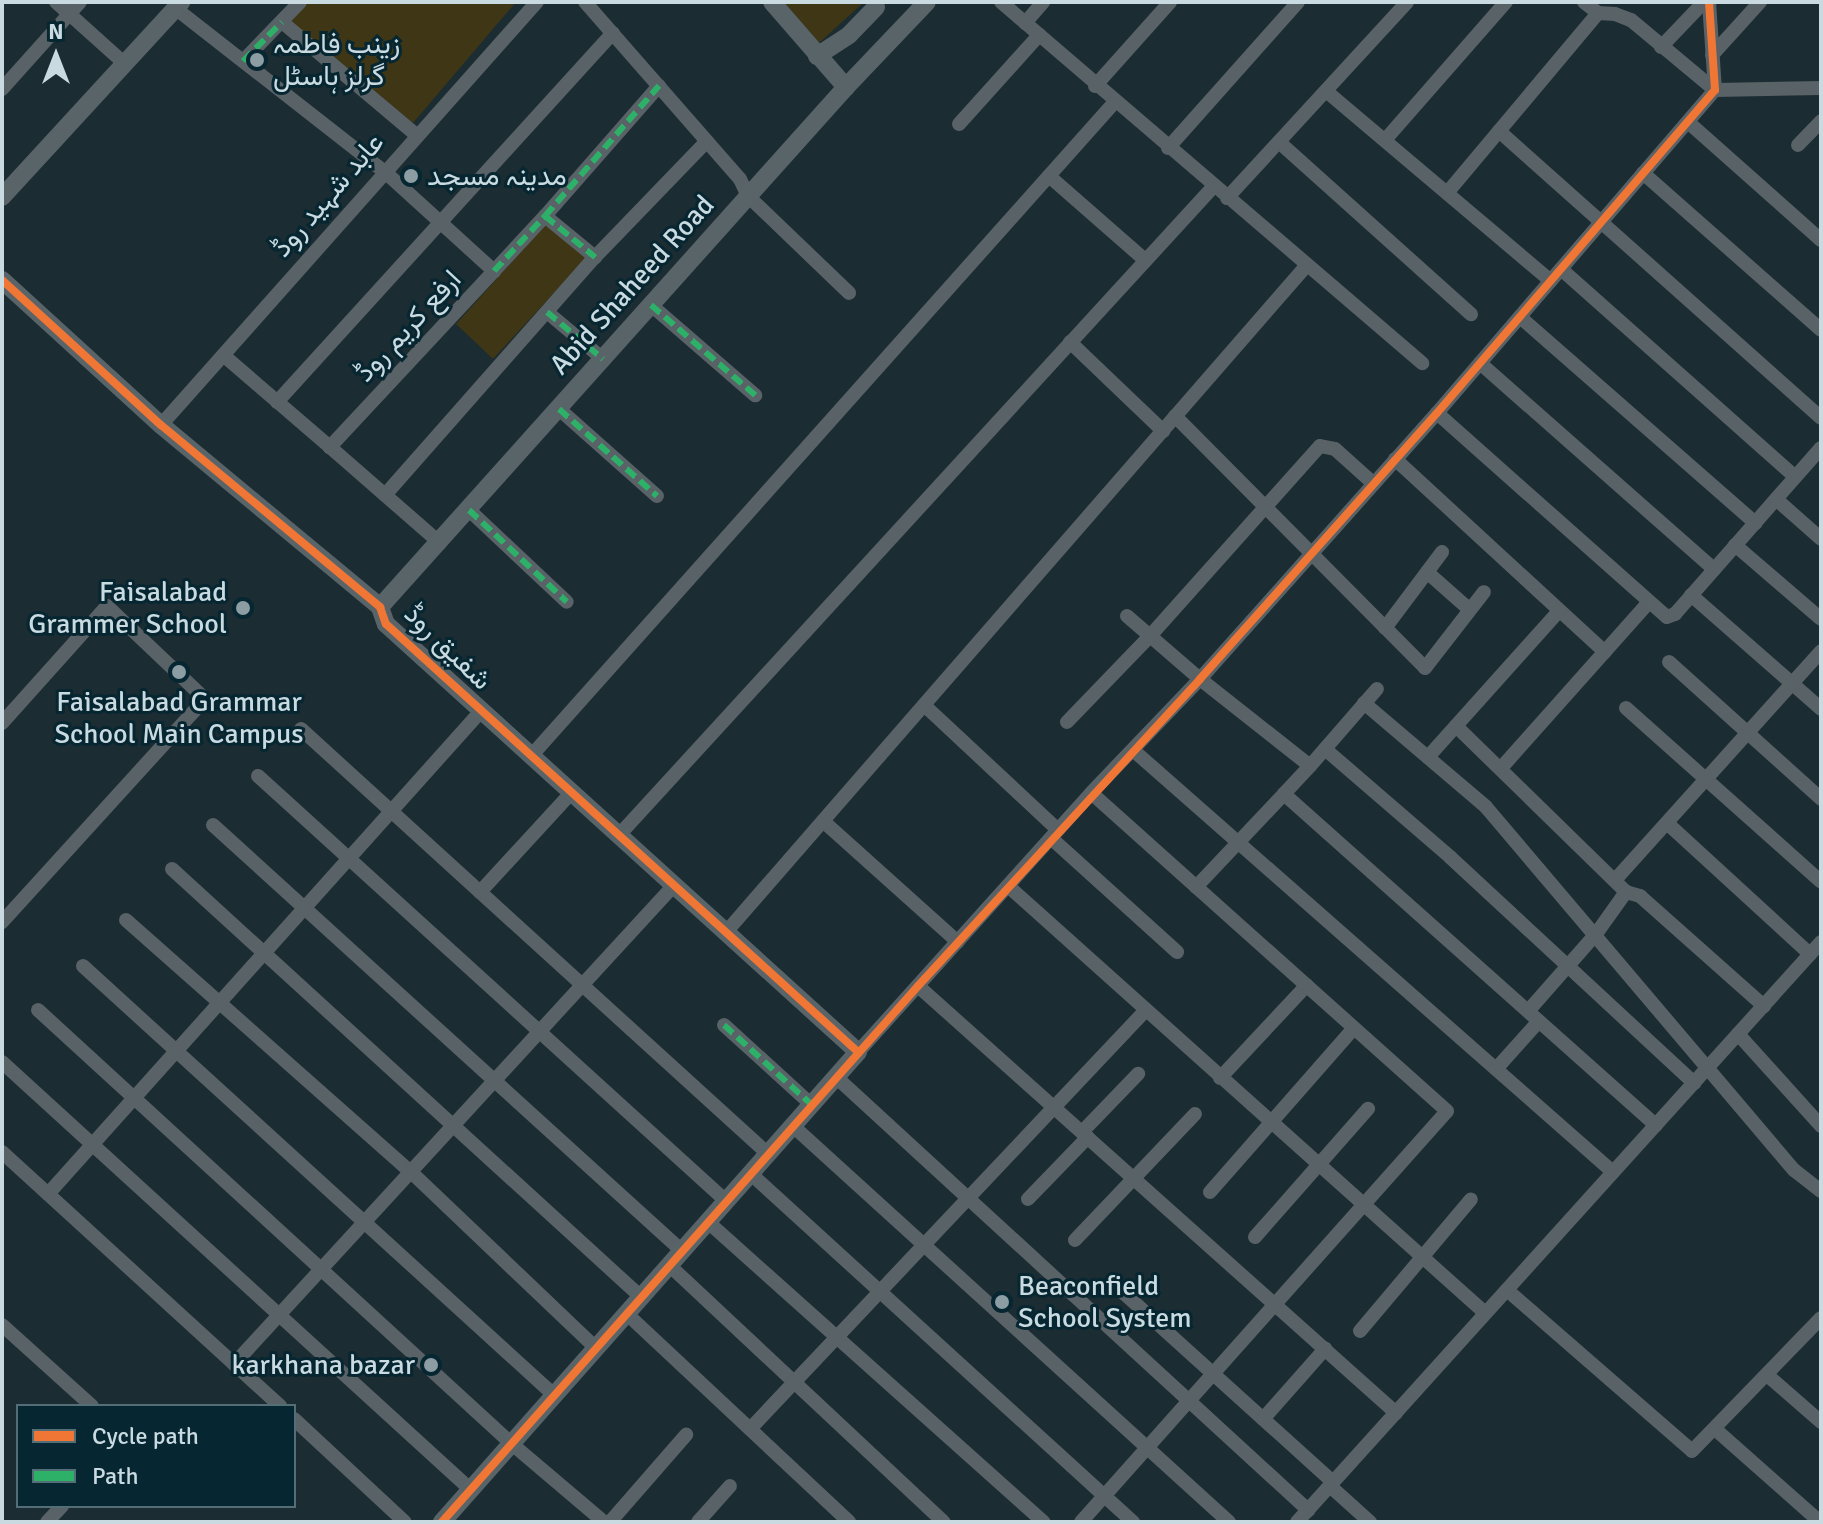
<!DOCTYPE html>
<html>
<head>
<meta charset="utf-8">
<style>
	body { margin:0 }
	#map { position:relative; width:1823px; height:1524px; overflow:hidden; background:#1b2c32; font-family:Signika,Vazirmatn,sans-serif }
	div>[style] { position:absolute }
	.green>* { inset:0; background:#3e3615 }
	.street>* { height:14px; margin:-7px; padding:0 7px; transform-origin:7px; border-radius:7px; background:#596266 }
	.secondary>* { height:18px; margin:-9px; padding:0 9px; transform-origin:9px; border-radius:9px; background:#596469 }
	.quiet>* { height:6px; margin-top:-3px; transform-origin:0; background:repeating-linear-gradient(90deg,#2db169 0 12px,transparent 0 18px) }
	.cycleway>* { height:8px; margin:-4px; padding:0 4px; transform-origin:4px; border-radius:4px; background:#f07635 }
	.dots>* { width:22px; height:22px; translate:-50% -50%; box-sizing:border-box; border:4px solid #062631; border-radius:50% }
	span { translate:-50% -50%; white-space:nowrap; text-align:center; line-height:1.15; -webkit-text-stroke:6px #062631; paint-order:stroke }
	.poi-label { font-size:28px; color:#c9dae1 }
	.left { translate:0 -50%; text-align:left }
	.right { translate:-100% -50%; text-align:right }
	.street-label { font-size:28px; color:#c9dae1 }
	.frame { position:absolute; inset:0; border:4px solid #c9dae1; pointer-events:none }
	.legend { position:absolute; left:16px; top:1404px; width:280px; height:104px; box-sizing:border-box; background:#062631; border:2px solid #546e77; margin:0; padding:10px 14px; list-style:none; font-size:24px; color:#c9dae1 }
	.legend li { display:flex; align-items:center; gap:16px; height:40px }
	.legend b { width:40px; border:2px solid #546e77 }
	.north { position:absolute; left:16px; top:16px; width:80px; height:80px; -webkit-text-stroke:6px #062631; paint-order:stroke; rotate:0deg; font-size:22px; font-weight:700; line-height:32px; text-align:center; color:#c9dae1 }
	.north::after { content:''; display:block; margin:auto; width:28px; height:36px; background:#c9dae1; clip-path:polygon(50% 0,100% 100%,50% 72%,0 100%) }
</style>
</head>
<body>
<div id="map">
	<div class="green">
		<div style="clip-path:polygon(306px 2px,516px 2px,413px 123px,289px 20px)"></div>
		<div style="clip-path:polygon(784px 2px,862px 2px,863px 3px,819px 43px)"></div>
		<div style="clip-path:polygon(546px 224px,586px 258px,493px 359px,456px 324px)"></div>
	</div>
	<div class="street">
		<div style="left:56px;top:2px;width:93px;rotate:41.9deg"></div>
		<div style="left:585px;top:2px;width:235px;rotate:48.8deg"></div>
		<div style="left:740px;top:179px;width:19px;rotate:65deg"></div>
		<div style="left:748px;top:196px;width:140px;rotate:43.8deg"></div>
		<div style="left:1001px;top:2px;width:555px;rotate:40.61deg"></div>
		<div style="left:175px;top:8px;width:265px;rotate:38deg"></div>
		<div style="left:384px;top:171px;width:149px;rotate:42.3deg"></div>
		<div style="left:494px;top:271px;width:241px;rotate:133deg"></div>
		<div style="left:330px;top:447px;width:141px;rotate:-139.3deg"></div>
		<div style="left:1598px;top:13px;width:17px;rotate:3deg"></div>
		<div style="left:1615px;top:14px;width:17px;rotate:21deg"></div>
		<div style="left:1631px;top:20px;width:109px;rotate:39.8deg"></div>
		<div style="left:1715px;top:90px;width:106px;rotate:-1.1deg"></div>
		<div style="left:282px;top:22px;width:175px;rotate:40.1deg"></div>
		<div style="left:1025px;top:23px;width:28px;rotate:-49deg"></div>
		<div style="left:1661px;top:47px;width:62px;rotate:-46.3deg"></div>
		<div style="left:1712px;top:55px;width:72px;rotate:-47.8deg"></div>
		<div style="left:243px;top:61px;width:82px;rotate:-46deg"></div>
		<div style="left:1095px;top:86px;width:113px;rotate:-48.2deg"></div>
		<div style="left:2px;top:89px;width:117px;rotate:-48.1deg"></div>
		<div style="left:1326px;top:91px;width:294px;rotate:40.2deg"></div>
		<div style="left:1688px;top:122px;width:178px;rotate:41.6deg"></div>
		<div style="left:959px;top:124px;width:120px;rotate:-48deg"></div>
		<div style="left:1499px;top:131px;width:431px;rotate:41.7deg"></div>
		<div style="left:1385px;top:140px;width:184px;rotate:-48.8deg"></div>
		<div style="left:1279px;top:142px;width:258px;rotate:41.9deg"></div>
		<div style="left:1798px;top:145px;width:33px;rotate:-46deg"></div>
		<div style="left:1168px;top:148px;width:195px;rotate:-48.3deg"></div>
		<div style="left:1643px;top:173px;width:237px;rotate:41.4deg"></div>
		<div style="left:1049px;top:176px;width:128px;rotate:41.2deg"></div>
		<div style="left:1447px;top:193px;width:235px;rotate:-50deg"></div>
		<div style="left:1598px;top:13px;width:18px;rotate:-142deg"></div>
		<div style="left:1227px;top:198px;width:266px;rotate:-47.4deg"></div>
		<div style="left:545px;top:216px;width:173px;rotate:-48.8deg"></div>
		<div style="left:1561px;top:269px;width:313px;rotate:41.6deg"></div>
		<div style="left:494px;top:271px;width:75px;rotate:-47.2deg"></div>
		<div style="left:545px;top:216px;width:65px;rotate:39.4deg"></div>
		<div style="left:651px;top:305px;width:138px;rotate:40.9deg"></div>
		<div style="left:547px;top:312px;width:73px;rotate:40deg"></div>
		<div style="left:1520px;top:317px;width:313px;rotate:41.2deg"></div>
		<div style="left:1070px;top:342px;width:129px;rotate:43.7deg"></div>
		<div style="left:1480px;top:363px;width:312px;rotate:41.4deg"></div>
		<div style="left:277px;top:402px;width:499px;rotate:-47.7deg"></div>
		<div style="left:559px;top:409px;width:131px;rotate:41.6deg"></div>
		<div style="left:1437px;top:413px;width:307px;rotate:41.6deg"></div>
		<div style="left:1667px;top:617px;width:9px;rotate:-21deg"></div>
		<div style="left:1675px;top:614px;width:221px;rotate:-48.7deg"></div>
		<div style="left:1175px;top:416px;width:355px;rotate:45.2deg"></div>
		<div style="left:1425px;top:668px;width:96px;rotate:-52.2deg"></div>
		<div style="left:161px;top:425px;width:566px;rotate:-48.37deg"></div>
		<div style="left:330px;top:447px;width:146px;rotate:41.1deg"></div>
		<div style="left:1395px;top:459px;width:285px;rotate:42.6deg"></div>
		<div style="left:385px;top:495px;width:317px;rotate:-48.6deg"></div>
		<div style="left:595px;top:257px;width:161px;rotate:-46deg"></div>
		<div style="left:1776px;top:499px;width:60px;rotate:41.6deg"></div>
		<div style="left:469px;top:510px;width:134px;rotate:43.2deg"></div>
		<div style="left:1735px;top:545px;width:113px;rotate:40.7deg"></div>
		<div style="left:1427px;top:572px;width:57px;rotate:41.5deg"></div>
		<div style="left:1691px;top:595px;width:173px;rotate:41.2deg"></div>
		<div style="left:1127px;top:616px;width:96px;rotate:40.8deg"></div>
		<div style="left:1200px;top:679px;width:140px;rotate:38.3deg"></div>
		<div style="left:1310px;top:766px;width:38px;rotate:133deg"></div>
		<div style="left:1284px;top:794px;width:498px;rotate:41.7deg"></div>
		<div style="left:1385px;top:628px;width:95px;rotate:-53.1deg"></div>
		<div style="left:1669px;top:662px;width:205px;rotate:42deg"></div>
		<div style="left:1364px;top:703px;width:160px;rotate:40.4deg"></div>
		<div style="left:1486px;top:807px;width:476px;rotate:49.7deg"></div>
		<div style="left:1794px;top:1170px;width:34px;rotate:38deg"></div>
		<div style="left:924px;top:705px;width:183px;rotate:43deg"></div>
		<div style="left:1626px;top:708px;width:261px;rotate:41.7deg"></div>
		<div style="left:1067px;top:722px;width:120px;rotate:-46deg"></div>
		<div style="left:1150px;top:636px;width:255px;rotate:-48.2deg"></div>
		<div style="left:1320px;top:446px;width:15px;rotate:11deg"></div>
		<div style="left:1335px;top:449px;width:52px;rotate:41.9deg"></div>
		<div style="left:2px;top:723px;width:157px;rotate:-48.1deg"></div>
		<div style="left:107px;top:606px;width:135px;rotate:43.5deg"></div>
		<div style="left:205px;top:699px;width:302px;rotate:132.3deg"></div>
		<div style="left:1456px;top:726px;width:238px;rotate:44.3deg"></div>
		<div style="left:1626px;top:892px;width:15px;rotate:16deg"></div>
		<div style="left:1640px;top:896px;width:166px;rotate:41.6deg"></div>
		<div style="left:301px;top:729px;width:631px;rotate:42.3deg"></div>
		<div style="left:1325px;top:749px;width:165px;rotate:40.8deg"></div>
		<div style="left:1450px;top:857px;width:333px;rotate:42.8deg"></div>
		<div style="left:1133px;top:750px;width:639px;rotate:41.32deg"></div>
		<div style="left:532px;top:755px;width:874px;rotate:-48.25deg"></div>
		<div style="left:1428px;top:757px;width:196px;rotate:-48.1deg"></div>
		<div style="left:1310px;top:766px;width:102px;rotate:-49deg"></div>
		<div style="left:1502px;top:767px;width:221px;rotate:-48.3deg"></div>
		<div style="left:258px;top:776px;width:632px;rotate:42.24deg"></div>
		<div style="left:823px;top:821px;width:181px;rotate:41.9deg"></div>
		<div style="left:1667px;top:823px;width:194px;rotate:42.5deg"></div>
		<div style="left:213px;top:825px;width:634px;rotate:42.25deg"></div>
		<div style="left:620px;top:834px;width:878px;rotate:-47.49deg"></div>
		<div style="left:1051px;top:838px;width:170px;rotate:42.1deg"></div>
		<div style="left:172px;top:869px;width:635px;rotate:42.38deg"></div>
		<div style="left:1615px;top:880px;width:308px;rotate:-48deg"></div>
		<div style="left:1008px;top:886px;width:640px;rotate:41.83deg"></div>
		<div style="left:1196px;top:887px;width:128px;rotate:-46.6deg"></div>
		<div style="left:480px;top:892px;width:136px;rotate:-47.4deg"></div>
		<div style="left:126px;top:920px;width:379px;rotate:41.5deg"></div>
		<div style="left:410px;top:1171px;width:257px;rotate:43.6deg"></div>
		<div style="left:727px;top:931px;width:882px;rotate:-48.95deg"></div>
		<div style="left:83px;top:966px;width:637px;rotate:42.33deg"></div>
		<div style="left:918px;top:986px;width:641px;rotate:41.77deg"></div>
		<div style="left:38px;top:1010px;width:643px;rotate:42.48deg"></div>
		<div style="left:512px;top:1444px;width:121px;rotate:40.3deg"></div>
		<div style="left:1529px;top:1010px;width:101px;rotate:-48.6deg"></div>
		<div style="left:1596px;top:934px;width:52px;rotate:-54.5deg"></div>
		<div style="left:724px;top:1025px;width:119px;rotate:42.3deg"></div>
		<div style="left:1738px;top:1034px;width:124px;rotate:47.9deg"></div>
		<div style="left:858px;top:1052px;width:348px;rotate:-48deg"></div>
		<div style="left:1091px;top:793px;width:158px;rotate:-46.3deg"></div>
		<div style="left:1200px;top:679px;width:356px;rotate:-48.3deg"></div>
		<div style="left:1437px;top:413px;width:426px;rotate:-49.3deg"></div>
		<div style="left:1715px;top:90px;width:88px;rotate:-93.9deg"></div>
		<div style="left:2px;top:1062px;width:635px;rotate:42.38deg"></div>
		<div style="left:1496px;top:1069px;width:64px;rotate:-48.1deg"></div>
		<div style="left:836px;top:1077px;width:641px;rotate:42.53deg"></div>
		<div style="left:1220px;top:1078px;width:127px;rotate:-46.9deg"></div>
		<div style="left:793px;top:1126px;width:589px;rotate:42.25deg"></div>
		<div style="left:1082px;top:1132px;width:81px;rotate:-46deg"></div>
		<div style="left:2px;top:1152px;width:377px;rotate:42.4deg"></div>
		<div style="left:751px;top:1174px;width:517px;rotate:42.33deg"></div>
		<div style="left:1210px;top:1192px;width:218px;rotate:-48.7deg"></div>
		<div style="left:48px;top:1194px;width:650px;rotate:-48.12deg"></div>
		<div style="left:1028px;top:1199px;width:86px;rotate:-45.9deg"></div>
		<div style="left:708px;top:1222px;width:450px;rotate:41.8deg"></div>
		<div style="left:1255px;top:1237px;width:171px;rotate:-48.6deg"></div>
		<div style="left:1075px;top:1240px;width:174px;rotate:-46.4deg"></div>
		<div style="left:669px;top:1265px;width:376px;rotate:43.1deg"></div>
		<div style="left:1116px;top:1286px;width:292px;rotate:42.1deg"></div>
		<div style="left:1507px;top:1290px;width:245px;rotate:41deg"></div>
		<div style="left:1692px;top:1451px;width:185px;rotate:-45.9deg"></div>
		<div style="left:627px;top:1314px;width:304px;rotate:43.1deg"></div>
		<div style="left:2px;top:1325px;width:121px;rotate:42deg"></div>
		<div style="left:1360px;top:1331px;width:172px;rotate:-49.9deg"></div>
		<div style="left:234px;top:1364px;width:652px;rotate:-47.42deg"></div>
		<div style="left:1767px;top:1375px;width:72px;rotate:41deg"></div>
		<div style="left:294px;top:1419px;width:151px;rotate:42.9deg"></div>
		<div style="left:1263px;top:1419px;width:94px;rotate:-48.5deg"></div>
		<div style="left:750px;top:1429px;width:575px;rotate:-46.62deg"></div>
		<div style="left:1715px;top:1429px;width:140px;rotate:41.5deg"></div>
		<div style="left:1330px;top:1486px;width:54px;rotate:42deg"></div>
		<div style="left:47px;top:1522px;width:22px;rotate:-47deg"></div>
		<div style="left:610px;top:1522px;width:116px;rotate:-48.9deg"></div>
		<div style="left:698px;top:1522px;width:48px;rotate:-48.4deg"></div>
		<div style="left:1081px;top:1522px;width:550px;rotate:-48.31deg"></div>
		<div style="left:1447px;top:1111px;width:477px;rotate:-138.2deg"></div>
		<div style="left:1297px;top:1522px;width:782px;rotate:-47.9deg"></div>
	</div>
	<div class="secondary">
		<div style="left:772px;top:2px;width:113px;rotate:49deg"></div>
		<div style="left:817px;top:56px;width:38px;rotate:-33deg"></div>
		<div style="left:849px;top:35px;width:39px;rotate:-46deg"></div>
		<div style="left:2px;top:197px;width:265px;rotate:-47.4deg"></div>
		<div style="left:2px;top:280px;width:215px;rotate:42.4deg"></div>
		<div style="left:161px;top:425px;width:285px;rotate:39.7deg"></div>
		<div style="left:380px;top:607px;width:18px;rotate:71deg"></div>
		<div style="left:386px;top:624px;width:637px;rotate:42.2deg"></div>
		<div style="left:858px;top:1052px;width:628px;rotate:131.51deg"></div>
		<div style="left:380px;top:607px;width:698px;rotate:-48.13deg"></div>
		<div style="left:846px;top:87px;width:117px;rotate:-46.4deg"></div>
	</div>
	<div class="quiet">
		<div style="left:243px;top:61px;width:55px;rotate:-45deg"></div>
		<div style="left:545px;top:216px;width:173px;rotate:-48.8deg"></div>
		<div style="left:494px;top:271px;width:75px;rotate:-47.2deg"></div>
		<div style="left:545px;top:216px;width:65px;rotate:39.4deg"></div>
		<div style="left:651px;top:305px;width:138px;rotate:40.9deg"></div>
		<div style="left:547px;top:312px;width:73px;rotate:40deg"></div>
		<div style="left:559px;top:409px;width:131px;rotate:41.6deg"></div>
		<div style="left:469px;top:510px;width:134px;rotate:43.2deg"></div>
		<div style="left:724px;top:1025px;width:119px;rotate:42.3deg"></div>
	</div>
	<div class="cycleway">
		<div style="left:2px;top:280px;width:215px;rotate:42.4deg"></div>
		<div style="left:161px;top:425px;width:285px;rotate:39.7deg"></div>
		<div style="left:380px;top:607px;width:18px;rotate:71deg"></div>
		<div style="left:386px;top:624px;width:637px;rotate:42.2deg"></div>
		<div style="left:442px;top:1522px;width:717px;rotate:-48.39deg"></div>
		<div style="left:918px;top:986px;width:417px;rotate:-47.4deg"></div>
		<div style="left:1200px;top:679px;width:356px;rotate:-48.3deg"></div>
		<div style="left:1437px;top:413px;width:426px;rotate:-49.3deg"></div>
		<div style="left:1715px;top:90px;width:88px;rotate:-93.9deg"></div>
	</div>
	<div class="dots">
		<div style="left:257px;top:60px;background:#8c9da4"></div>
		<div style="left:411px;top:176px;background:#8c9da4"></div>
		<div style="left:243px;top:608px;background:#8c9da4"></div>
		<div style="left:179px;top:672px;background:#8c9da4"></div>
		<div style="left:1002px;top:1302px;background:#8c9da4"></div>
		<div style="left:431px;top:1365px;background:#8c9da4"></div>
	</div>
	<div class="poi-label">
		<span class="left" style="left:273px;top:60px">زینب فاطمہ<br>گرلز ہاسٹل</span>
		<span class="left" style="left:427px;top:176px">مدینہ مسجد</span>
		<span class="right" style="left:227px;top:608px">Faisalabad<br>Grammer School</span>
		<span style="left:179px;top:718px">Faisalabad Grammar<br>School Main Campus</span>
		<span class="left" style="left:1018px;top:1302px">Beaconfield<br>School System</span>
		<span class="right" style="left:415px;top:1365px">karkhana bazar</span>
	</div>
	<div class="street-label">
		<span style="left:328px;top:195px;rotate:-49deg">عابد شہید روڈ</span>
		<span style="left:632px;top:285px;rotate:-48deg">Abid Shaheed Road</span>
		<span style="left:408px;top:326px;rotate:-47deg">ارفع کریم روڈ</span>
		<span style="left:448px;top:647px;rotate:44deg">شفیق روڈ</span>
	</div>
	<div class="frame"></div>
	<ul class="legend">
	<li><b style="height:10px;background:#f07635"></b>Cycle path</li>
	<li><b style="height:10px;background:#2db169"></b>Path</li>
	</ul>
	<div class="north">N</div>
</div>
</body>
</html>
